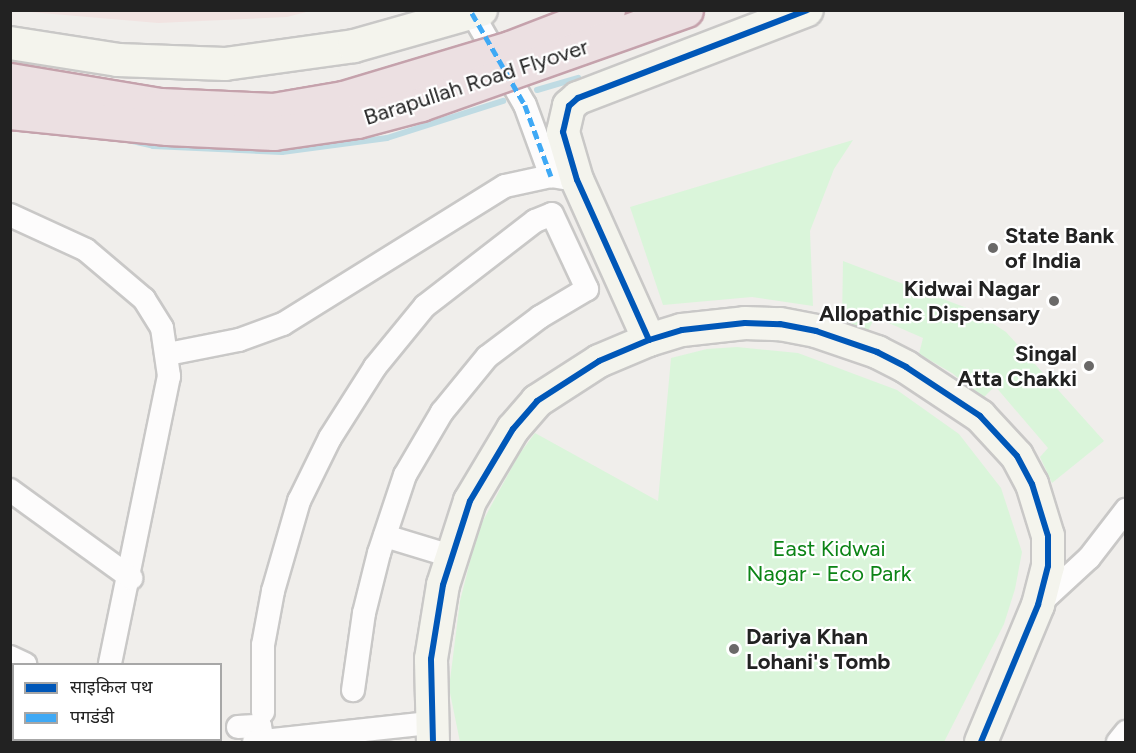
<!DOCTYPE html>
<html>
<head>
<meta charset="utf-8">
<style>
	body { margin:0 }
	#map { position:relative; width:1136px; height:753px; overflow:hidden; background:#f0eeeb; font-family:Figtree,"Noto Sans Devanagari",sans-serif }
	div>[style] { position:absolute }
	.commercial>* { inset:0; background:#f1e3e1 }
	.park>* { inset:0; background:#daf5da }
	.stream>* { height:6px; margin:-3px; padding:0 3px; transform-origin:3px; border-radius:3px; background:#bfdbe3 }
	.roads { filter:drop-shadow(2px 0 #c9c8c7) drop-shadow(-2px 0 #c9c8c7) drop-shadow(0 2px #c9c8c7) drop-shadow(0 -2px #c9c8c7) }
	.street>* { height:22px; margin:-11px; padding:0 11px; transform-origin:11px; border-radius:11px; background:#fdfcfc }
	.secondary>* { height:32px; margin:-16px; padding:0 16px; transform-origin:16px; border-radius:16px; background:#f4f4ed }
	.bridges { filter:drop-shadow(2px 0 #c5a2ac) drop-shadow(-2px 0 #c5a2ac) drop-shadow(0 2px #c5a2ac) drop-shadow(0 -2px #c5a2ac) }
	.highway-bridge>* { height:33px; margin:-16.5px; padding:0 16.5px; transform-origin:16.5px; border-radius:16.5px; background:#ece0e2 }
	.quiet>* { height:4.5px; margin-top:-2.25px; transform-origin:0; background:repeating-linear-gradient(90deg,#3fa9f5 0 9px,transparent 0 13.5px) }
	.cycleway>* { height:6px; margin:-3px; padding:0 3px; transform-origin:3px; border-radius:3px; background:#0057b8 }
	.dots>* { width:16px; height:16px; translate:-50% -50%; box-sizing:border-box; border:3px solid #fff; border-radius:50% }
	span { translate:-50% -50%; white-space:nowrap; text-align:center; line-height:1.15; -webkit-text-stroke:4.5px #fff; paint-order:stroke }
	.street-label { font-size:22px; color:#222 }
	.poi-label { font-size:22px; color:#222; font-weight:700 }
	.left { translate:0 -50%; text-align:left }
	.right { translate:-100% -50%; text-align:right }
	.park-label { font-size:22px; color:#0c8416 }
	.frame { position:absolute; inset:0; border:12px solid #222; pointer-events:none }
	.legend { position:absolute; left:12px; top:663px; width:210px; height:78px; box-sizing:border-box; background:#fff; border:2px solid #a7a7a7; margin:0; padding:8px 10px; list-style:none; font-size:18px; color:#222 }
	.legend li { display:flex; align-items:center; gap:12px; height:30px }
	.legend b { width:30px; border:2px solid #a7a7a7 }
</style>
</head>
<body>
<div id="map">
	<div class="commercial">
		<div style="clip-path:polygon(18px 11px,310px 11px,287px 17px,158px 23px)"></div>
	</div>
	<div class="park">
		<div style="clip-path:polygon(853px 140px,834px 169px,810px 231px,813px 306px,752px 297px,663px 305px,630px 207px)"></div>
		<div style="clip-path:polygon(843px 261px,972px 310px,1006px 332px,1104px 441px,1052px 483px,1040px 457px,1048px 448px,995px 386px,983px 398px,952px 373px,919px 354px,923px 338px,875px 317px,868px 331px,842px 320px)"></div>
		<div style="clip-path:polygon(737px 347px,798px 353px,897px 390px,959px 434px,1001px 488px,1022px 552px,1015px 589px,1004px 624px,944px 742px,460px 742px,449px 688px,460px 601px,478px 530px,518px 456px,535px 433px,658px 501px,671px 358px,707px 349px)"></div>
	</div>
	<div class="stream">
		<div style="left:537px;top:90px;width:43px;rotate:-16.3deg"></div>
		<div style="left:128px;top:140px;width:26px;rotate:13deg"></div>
		<div style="left:153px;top:146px;width:129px;rotate:2.7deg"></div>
		<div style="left:282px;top:152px;width:106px;rotate:-7.6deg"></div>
		<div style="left:387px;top:138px;width:122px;rotate:-17.7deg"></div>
	</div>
	<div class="roads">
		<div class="street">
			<div style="left:472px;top:13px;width:106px;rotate:60.1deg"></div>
			<div style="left:525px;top:105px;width:76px;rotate:69.9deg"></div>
			<div style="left:10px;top:215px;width:84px;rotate:24.7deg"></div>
			<div style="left:86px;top:250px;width:76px;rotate:40.2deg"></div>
			<div style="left:144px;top:299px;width:34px;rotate:58deg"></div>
			<div style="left:162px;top:328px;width:49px;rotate:81.7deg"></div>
			<div style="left:169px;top:376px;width:294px;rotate:101.6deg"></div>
			<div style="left:168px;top:354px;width:72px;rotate:-11.2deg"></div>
			<div style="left:239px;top:340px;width:47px;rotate:-20deg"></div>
			<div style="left:283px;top:324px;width:261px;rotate:-31.9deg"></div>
			<div style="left:505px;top:186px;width:47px;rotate:-12.3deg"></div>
			<div style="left:551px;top:176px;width:26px;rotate:9deg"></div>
			<div style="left:10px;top:490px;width:150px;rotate:36deg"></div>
			<div style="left:385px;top:536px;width:69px;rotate:16.9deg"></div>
			<div style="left:1038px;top:605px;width:69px;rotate:-42.7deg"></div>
			<div style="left:1089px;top:558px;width:61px;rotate:-52.4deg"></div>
			<div style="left:10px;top:657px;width:17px;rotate:25deg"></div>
			<div style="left:10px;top:700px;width:4px;rotate:27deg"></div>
			<div style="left:263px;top:712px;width:67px;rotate:-90deg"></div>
			<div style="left:263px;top:645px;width:55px;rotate:-79.5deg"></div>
			<div style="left:273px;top:591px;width:94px;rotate:-73.9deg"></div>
			<div style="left:299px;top:501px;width:70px;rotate:-63.8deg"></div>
			<div style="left:330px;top:438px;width:84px;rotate:-57.6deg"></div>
			<div style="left:375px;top:367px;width:79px;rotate:-50.7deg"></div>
			<div style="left:425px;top:306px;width:139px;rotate:-37.7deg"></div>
			<div style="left:535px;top:221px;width:18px;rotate:-22deg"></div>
			<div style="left:552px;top:214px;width:83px;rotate:65deg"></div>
			<div style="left:587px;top:289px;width:55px;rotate:149.2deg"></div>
			<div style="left:540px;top:317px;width:66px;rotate:143deg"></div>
			<div style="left:487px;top:357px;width:71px;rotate:129.3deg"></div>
			<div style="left:442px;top:412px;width:73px;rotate:120.4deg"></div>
			<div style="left:405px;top:475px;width:82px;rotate:108.4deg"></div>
			<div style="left:379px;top:553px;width:62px;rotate:104deg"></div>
			<div style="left:364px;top:613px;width:78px;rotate:98.1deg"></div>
			<div style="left:238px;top:727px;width:22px;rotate:-3deg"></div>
			<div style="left:260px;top:726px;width:16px;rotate:79deg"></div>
			<div style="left:127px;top:740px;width:17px;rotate:7deg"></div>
			<div style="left:10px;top:741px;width:3px;rotate:18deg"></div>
			<div style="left:254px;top:742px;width:177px;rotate:-6.2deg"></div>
			<div style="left:1118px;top:742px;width:13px;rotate:-51deg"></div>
		</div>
		<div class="secondary">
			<div style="left:10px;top:43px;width:109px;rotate:8.9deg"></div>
			<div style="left:118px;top:60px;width:107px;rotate:2.1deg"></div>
			<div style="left:225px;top:64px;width:130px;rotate:-7.9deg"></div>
			<div style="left:354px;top:46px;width:132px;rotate:-15.8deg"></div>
			<div style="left:649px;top:340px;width:175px;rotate:-114.2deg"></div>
			<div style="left:577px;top:180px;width:50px;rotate:-106.3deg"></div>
			<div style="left:563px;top:132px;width:27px;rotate:-77deg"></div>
			<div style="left:569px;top:106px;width:12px;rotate:-42deg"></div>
			<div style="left:578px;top:98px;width:245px;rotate:-21deg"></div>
			<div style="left:433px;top:742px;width:83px;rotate:-91.4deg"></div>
			<div style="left:431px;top:659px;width:75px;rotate:-80.8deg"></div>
			<div style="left:443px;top:585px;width:88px;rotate:-72.2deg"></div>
			<div style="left:470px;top:501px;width:84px;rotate:-59.2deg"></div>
			<div style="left:513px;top:429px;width:37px;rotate:-49deg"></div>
			<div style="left:537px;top:401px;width:74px;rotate:-32.8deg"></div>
			<div style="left:599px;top:361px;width:54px;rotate:-22.8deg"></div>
			<div style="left:649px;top:340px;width:34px;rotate:-17deg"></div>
			<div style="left:682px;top:330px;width:63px;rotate:-6.3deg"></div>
			<div style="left:745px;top:323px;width:35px;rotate:2deg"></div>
			<div style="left:780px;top:324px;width:37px;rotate:11deg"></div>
			<div style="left:816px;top:331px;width:65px;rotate:19deg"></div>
			<div style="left:877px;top:352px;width:33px;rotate:27deg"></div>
			<div style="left:906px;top:367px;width:89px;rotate:33.5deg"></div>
			<div style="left:980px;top:416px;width:54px;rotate:47.2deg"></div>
			<div style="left:1017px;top:456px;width:32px;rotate:62deg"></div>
			<div style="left:1032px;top:484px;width:54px;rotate:72.9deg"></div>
			<div style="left:1048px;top:536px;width:30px;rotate:90deg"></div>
			<div style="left:1048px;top:566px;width:40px;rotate:104.4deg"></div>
			<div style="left:1038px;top:605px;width:148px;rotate:112.6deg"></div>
		</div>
	</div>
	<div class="bridges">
		<div class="highway-bridge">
			<div style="left:10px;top:80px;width:152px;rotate:9.5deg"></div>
			<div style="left:160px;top:105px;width:113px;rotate:2.5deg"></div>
			<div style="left:273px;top:110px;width:71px;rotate:-9.7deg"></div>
			<div style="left:343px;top:98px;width:174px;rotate:-16.7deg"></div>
			<div style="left:510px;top:48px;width:105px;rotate:-21.2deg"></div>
			<div style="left:10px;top:112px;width:158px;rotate:5.8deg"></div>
			<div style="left:167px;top:128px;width:107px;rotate:2.7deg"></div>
			<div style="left:274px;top:133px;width:84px;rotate:-8.2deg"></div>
			<div style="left:357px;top:121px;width:66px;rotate:-14.9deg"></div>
			<div style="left:421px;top:104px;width:281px;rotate:-19.5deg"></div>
		</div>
	</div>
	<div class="quiet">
		<div style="left:472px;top:13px;width:106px;rotate:60.1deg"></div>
		<div style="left:525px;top:105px;width:76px;rotate:69.9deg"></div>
	</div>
	<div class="cycleway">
		<div style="left:649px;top:340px;width:175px;rotate:-114.2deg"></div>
		<div style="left:577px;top:180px;width:50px;rotate:-106.3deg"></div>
		<div style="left:563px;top:132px;width:27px;rotate:-77deg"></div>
		<div style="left:569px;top:106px;width:12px;rotate:-42deg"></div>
		<div style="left:578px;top:98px;width:245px;rotate:-21deg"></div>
		<div style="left:433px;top:742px;width:83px;rotate:-91.4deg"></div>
		<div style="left:431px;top:659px;width:75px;rotate:-80.8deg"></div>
		<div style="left:443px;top:585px;width:88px;rotate:-72.2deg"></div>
		<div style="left:470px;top:501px;width:84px;rotate:-59.2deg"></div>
		<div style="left:513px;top:429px;width:37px;rotate:-49deg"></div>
		<div style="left:537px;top:401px;width:74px;rotate:-32.8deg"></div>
		<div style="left:599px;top:361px;width:54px;rotate:-22.8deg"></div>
		<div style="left:649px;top:340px;width:34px;rotate:-17deg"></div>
		<div style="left:682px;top:330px;width:63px;rotate:-6.3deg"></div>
		<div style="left:745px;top:323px;width:35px;rotate:2deg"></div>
		<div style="left:780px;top:324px;width:37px;rotate:11deg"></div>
		<div style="left:816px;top:331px;width:65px;rotate:19deg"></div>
		<div style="left:877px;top:352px;width:33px;rotate:27deg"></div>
		<div style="left:906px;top:367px;width:89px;rotate:33.5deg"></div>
		<div style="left:980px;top:416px;width:54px;rotate:47.2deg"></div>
		<div style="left:1017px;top:456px;width:32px;rotate:62deg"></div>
		<div style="left:1032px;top:484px;width:54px;rotate:72.9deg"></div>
		<div style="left:1048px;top:536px;width:30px;rotate:90deg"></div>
		<div style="left:1048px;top:566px;width:40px;rotate:104.4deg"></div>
		<div style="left:1038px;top:605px;width:148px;rotate:112.6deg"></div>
	</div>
	<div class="dots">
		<div style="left:993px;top:248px;background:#6a6968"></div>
		<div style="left:1054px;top:301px;background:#6a6968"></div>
		<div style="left:1089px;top:366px;background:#6a6968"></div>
		<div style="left:734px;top:649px;background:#6a6968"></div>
	</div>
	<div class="street-label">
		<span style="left:476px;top:82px;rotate:-18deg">Barapullah Road Flyover</span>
	</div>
	<div class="poi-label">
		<span class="left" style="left:1005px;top:248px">State Bank<br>of India</span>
		<span class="right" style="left:1040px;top:301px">Kidwai Nagar<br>Allopathic Dispensary</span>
		<span class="right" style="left:1077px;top:366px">Singal<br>Atta Chakki</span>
		<span class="left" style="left:746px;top:649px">Dariya Khan<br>Lohani's Tomb</span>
	</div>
	<div class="park-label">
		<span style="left:829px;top:561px">East Kidwai<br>Nagar - Eco Park</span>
	</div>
	<div class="frame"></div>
	<ul class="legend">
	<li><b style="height:8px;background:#0057b8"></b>साइकिल पथ</li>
	<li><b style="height:8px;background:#3fa9f5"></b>पगडंडी</li>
	</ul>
</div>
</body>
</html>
